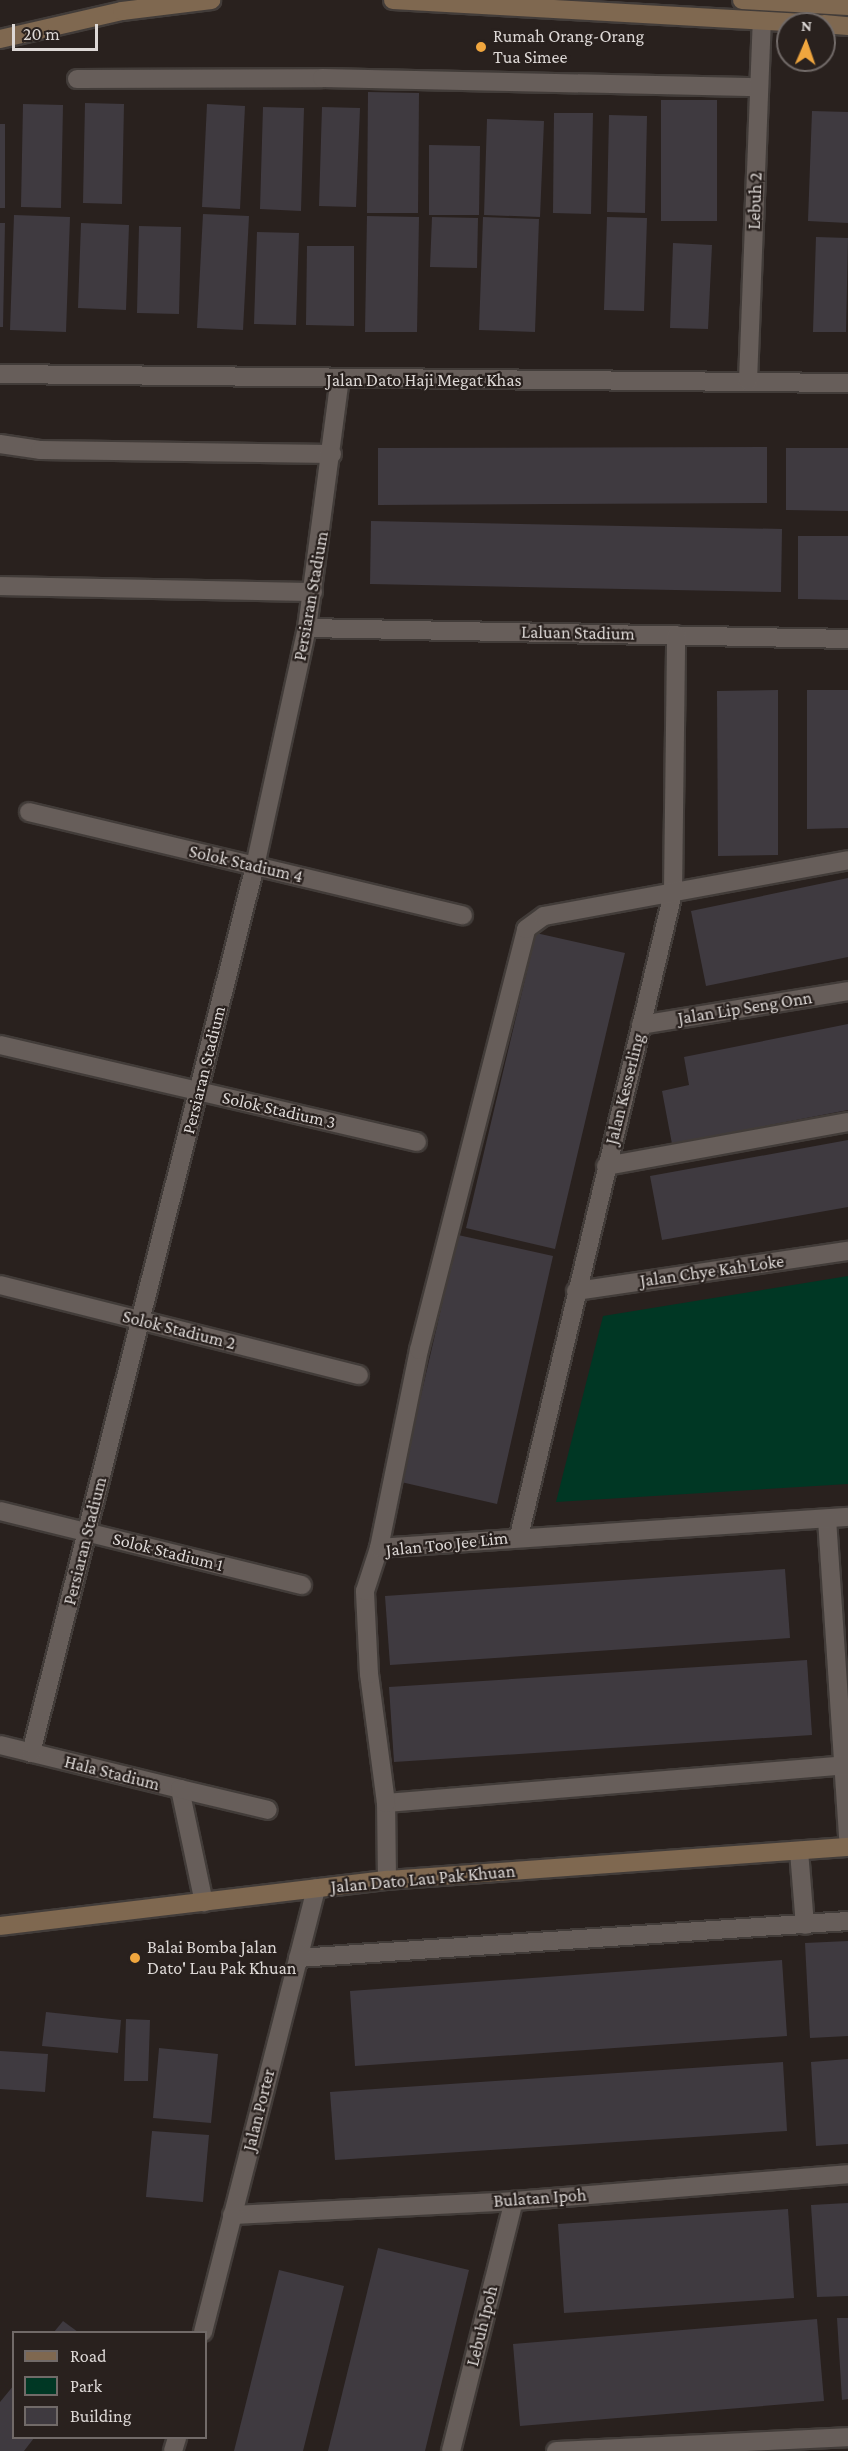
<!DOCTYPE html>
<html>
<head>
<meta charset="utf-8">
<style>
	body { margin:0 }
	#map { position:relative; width:848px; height:2451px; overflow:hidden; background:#29211e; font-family:"Crimson Pro",serif }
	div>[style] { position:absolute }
	.green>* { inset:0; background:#003724 }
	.building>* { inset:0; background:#3f3a40 }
	.roads { filter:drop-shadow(2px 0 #423c39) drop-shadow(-2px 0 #423c39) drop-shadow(0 2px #423c39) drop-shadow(0 -2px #423c39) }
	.minor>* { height:18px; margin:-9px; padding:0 9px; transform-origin:9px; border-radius:9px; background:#675e5a }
	.secondary>* { height:18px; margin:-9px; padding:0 9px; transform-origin:9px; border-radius:9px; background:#7f6850 }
	.dots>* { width:16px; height:16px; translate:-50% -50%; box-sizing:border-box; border:3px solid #29211e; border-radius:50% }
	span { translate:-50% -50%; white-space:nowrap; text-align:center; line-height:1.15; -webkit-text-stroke:4.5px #29211e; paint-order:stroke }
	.poi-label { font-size:18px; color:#ddd8d6 }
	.left { translate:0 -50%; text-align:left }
	.street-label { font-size:18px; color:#ddd8d6 }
	.legend { position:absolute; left:12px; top:2331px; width:195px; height:108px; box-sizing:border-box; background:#29211e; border:2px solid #716a68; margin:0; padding:8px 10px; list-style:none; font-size:18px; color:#ddd8d6 }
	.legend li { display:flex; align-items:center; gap:12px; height:30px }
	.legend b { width:30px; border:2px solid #716a68 }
	.north { position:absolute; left:776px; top:12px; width:60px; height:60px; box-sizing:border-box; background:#29211e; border:2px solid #716a68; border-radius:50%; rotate:2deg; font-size:16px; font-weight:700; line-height:24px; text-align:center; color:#ddd8d6 }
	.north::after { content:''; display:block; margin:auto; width:21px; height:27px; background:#f0a63e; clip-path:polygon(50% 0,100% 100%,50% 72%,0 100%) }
	.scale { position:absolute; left:12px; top:24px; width:86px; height:27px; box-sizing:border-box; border:3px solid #ddd8d6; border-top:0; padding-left:8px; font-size:18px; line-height:21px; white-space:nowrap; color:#ddd8d6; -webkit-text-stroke:4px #29211e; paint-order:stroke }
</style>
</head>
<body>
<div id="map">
	<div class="green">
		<div style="clip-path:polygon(848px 1276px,848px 1484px,556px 1502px,603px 1316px)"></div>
	</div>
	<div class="building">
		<div style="clip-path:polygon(368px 92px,419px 93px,418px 213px,367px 213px)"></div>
		<div style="clip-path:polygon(661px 100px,717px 100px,717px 221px,661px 221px)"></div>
		<div style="clip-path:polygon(85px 103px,124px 104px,122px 204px,83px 203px)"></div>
		<div style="clip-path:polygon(23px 104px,63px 105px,61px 208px,21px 207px)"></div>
		<div style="clip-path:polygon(207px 104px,245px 106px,240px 209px,202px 207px)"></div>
		<div style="clip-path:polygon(263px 107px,304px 108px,301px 211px,260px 209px)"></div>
		<div style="clip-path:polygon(322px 107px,360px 108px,356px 207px,319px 206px)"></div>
		<div style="clip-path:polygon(812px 111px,848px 112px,848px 223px,808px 221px)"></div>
		<div style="clip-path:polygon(554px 113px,593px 113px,591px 214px,553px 213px)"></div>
		<div style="clip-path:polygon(609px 115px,647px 116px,645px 213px,607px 212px)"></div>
		<div style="clip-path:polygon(487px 119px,544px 121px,540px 217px,484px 215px)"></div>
		<div style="clip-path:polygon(0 124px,5px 124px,5px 208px,0 208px)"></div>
		<div style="clip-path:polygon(429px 145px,480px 146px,479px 215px,429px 215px)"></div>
		<div style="clip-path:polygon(203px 214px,249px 216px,243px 330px,197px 328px)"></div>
		<div style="clip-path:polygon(14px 215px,70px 217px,66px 332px,10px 330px)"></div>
		<div style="clip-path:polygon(367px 216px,419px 217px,417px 332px,365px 332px)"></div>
		<div style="clip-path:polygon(432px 217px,478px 218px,477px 268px,430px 267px)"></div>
		<div style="clip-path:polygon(483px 217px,539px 219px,535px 332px,479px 330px)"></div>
		<div style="clip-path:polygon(607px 217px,647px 218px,644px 311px,604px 310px)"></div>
		<div style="clip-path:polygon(0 223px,5px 223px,3px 327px,0 327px)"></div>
		<div style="clip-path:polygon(81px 223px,129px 225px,126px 310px,78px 308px)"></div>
		<div style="clip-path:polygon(139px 226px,181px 227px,179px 314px,137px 313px)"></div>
		<div style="clip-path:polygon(257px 232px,299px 233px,296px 325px,254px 324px)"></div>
		<div style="clip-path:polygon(816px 237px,848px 238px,846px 332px,813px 332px)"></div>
		<div style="clip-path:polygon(673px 243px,712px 245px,708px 329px,670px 328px)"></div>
		<div style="clip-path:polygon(307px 246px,354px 246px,354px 326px,306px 325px)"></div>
		<div style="clip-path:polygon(767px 447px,767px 503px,378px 505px,378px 448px)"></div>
		<div style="clip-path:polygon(786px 448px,848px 448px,848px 511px,786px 510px)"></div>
		<div style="clip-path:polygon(371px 521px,782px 529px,781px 592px,370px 584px)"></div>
		<div style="clip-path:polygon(798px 536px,848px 536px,848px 600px,798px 599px)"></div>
		<div style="clip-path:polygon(778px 690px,778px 855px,718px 856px,717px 691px)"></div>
		<div style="clip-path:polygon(807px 690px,848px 690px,848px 828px,807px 829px)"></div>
		<div style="clip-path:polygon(848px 878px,848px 957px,706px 986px,691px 911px)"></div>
		<div style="clip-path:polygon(536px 933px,625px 953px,555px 1249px,466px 1228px)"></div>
		<div style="clip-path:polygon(848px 1024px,848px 1110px,672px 1144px,662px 1091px,689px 1085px,684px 1057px)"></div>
		<div style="clip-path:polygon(848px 1140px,848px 1207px,662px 1240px,650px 1176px)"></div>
		<div style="clip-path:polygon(458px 1235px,553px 1256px,497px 1504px,401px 1482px)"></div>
		<div style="clip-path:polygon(785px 1569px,790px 1638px,390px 1665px,385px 1596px)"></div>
		<div style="clip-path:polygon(807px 1660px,812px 1735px,394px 1762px,389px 1687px)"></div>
		<div style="clip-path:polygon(848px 1941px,848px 2036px,810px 2038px,805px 1943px)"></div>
		<div style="clip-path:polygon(782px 1960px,787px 2036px,355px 2066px,350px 1991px)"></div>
		<div style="clip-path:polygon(46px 2012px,121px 2020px,118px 2053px,42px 2046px)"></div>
		<div style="clip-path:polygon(126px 2019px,150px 2020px,148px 2081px,124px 2081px)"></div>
		<div style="clip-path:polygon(159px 2048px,218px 2054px,211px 2123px,153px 2118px)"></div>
		<div style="clip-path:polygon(0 2051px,48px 2054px,45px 2092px,0 2089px)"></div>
		<div style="clip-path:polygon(848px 2059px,848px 2144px,816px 2146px,811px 2062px)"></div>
		<div style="clip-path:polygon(783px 2062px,787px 2131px,335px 2160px,330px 2092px)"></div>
		<div style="clip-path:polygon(152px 2131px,209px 2135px,203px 2202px,146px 2197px)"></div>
		<div style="clip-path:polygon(848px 2203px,848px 2296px,817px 2297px,811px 2205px)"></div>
		<div style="clip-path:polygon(788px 2209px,794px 2298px,564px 2313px,558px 2224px)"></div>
		<div style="clip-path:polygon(378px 2248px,469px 2270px,425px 2451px,328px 2451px)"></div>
		<div style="clip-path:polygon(279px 2270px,344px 2286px,303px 2451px,234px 2451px)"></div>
		<div style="clip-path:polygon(837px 2318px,848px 2318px,848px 2399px,842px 2400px)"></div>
		<div style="clip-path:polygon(817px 2319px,824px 2401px,520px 2426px,513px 2344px)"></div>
		<div style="clip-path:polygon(63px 2321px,78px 2332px,54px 2332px)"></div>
		<div style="clip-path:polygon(14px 2385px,14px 2438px,34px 2438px,24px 2451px,0 2451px,0 2402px)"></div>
	</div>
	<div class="roads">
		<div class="minor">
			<div style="left:77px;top:79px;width:245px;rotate:-0.2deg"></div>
			<div style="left:322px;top:78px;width:437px;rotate:1.2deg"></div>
			<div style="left:0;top:374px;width:848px;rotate:0.61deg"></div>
			<div style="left:748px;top:381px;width:360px;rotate:-87.8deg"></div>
			<div style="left:0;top:444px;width:40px;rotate:8.5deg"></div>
			<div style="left:40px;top:450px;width:292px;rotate:0.8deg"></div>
			<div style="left:0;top:586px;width:313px;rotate:1.1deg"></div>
			<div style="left:307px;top:628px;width:541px;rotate:1.16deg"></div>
			<div style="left:29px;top:812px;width:446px;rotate:13.4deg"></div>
			<div style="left:641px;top:1025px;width:210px;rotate:-9.3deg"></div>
			<div style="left:0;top:1045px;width:428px;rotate:13.1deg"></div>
			<div style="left:606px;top:1166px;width:246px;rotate:-10.3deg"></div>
			<div style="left:0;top:1285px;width:370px;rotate:14.1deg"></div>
			<div style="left:576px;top:1291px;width:275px;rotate:-8.4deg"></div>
			<div style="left:0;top:1511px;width:311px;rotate:13.8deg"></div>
			<div style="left:827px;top:1519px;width:321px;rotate:86.2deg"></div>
			<div style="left:519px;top:1536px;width:661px;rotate:-76.53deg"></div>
			<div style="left:673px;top:893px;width:258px;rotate:-89.3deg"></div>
			<div style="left:379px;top:1548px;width:470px;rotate:-3.8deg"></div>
			<div style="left:0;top:1745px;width:185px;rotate:13.7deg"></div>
			<div style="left:180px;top:1789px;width:116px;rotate:78.1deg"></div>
			<div style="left:31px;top:1753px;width:915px;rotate:-75.83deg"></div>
			<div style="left:255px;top:866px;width:244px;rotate:-77.7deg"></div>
			<div style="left:307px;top:628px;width:251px;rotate:-82.5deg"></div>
			<div style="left:180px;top:1789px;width:90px;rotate:13.4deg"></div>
			<div style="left:386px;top:1803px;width:464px;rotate:-4.7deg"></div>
			<div style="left:799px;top:1851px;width:74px;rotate:85.4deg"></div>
			<div style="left:387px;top:1880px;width:77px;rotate:-90.7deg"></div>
			<div style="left:386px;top:1803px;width:130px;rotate:-97.5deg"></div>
			<div style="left:369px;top:1674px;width:83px;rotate:-92.8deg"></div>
			<div style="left:365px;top:1591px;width:45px;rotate:-72deg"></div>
			<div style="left:379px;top:1548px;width:202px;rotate:-78.6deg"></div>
			<div style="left:419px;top:1350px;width:434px;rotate:-75.7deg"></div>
			<div style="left:526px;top:929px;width:22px;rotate:-36deg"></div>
			<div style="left:544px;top:916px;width:309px;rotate:-10.4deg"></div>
			<div style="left:298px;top:1958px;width:551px;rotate:-3.85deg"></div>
			<div style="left:232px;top:2215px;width:282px;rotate:-2.8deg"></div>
			<div style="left:514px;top:2201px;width:335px;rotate:-4.6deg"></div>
			<div style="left:203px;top:2332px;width:458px;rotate:-75.7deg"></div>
			<div style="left:173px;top:2451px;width:14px;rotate:-73deg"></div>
			<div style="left:451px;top:2451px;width:258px;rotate:-75.9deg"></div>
			<div style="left:556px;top:2451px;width:292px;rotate:-2.7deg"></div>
		</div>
		<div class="secondary">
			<div style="left:393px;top:0;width:425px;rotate:3.2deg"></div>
			<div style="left:742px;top:0;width:106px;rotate:3.2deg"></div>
			<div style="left:824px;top:24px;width:24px;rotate:5deg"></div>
			<div style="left:0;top:39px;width:125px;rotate:-12.9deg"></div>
			<div style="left:122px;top:11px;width:90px;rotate:-7deg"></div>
			<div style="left:0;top:1926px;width:390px;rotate:-6.8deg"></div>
			<div style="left:387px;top:1880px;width:462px;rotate:-4.1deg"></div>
		</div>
	</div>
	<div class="dots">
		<div style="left:481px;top:47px;background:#f0a63e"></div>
		<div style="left:135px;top:1958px;background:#f0a63e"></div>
	</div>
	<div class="poi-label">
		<span class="left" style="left:493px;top:47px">Rumah Orang-Orang<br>Tua Simee</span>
		<span class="left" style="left:147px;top:1958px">Balai Bomba Jalan<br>Dato' Lau Pak Khuan</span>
	</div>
	<div class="street-label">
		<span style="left:755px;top:201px;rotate:-88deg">Lebuh 2</span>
		<span style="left:424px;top:380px">Jalan Dato Haji Megat Khas</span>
		<span style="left:311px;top:596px;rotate:-80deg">Persiaran Stadium</span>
		<span style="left:578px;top:633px;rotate:1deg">Laluan Stadium</span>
		<span style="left:246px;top:864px;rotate:13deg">Solok Stadium 4</span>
		<span style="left:745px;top:1008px;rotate:-9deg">Jalan Lip Seng Onn</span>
		<span style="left:204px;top:1070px;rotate:-76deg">Persiaran Stadium</span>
		<span style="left:625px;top:1089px;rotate:-76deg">Jalan Kesserling</span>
		<span style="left:279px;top:1110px;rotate:13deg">Solok Stadium 3</span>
		<span style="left:712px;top:1271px;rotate:-8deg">Jalan Chye Kah Loke</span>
		<span style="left:179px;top:1330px;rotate:14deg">Solok Stadium 2</span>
		<span style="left:85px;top:1541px;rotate:-76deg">Persiaran Stadium</span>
		<span style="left:447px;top:1544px;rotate:-6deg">Jalan Too Jee Lim</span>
		<span style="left:168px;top:1552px;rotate:14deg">Solok Stadium 1</span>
		<span style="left:112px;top:1773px;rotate:14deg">Hala Stadium</span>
		<span style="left:423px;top:1879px;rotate:-5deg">Jalan Dato Lau Pak Khuan</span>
		<span style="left:259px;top:2110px;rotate:-76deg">Jalan Porter</span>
		<span style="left:540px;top:2198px;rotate:-4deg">Bulatan Ipoh</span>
		<span style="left:482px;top:2326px;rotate:-76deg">Lebuh Ipoh</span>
	</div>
	<ul class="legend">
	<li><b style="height:8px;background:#7f6850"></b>Road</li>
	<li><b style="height:16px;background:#003724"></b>Park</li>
	<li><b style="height:16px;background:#3f3a40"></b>Building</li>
	</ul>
	<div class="north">N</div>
	<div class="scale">20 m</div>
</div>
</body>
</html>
